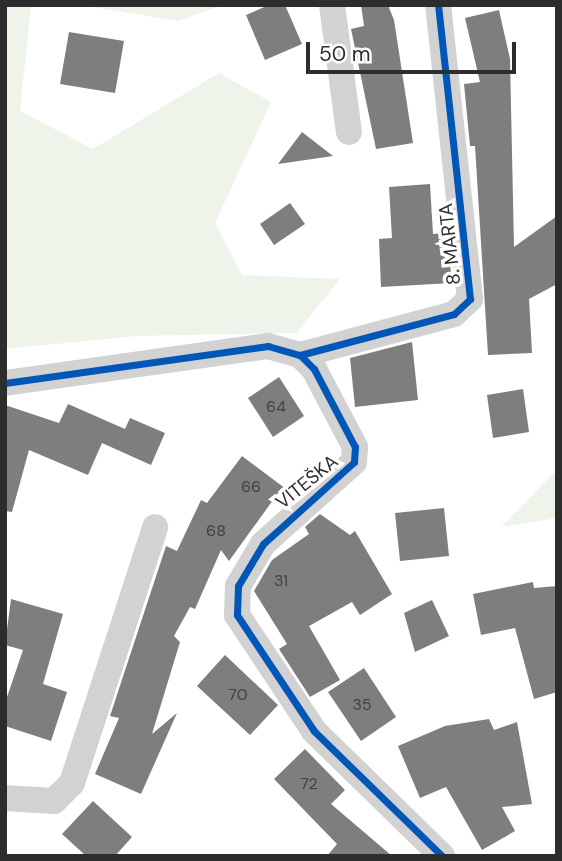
<!DOCTYPE html>
<html>
<head>
<meta charset="utf-8">
<style>
	body { margin:0 }
	#map { position:relative; width:562px; height:861px; overflow:hidden; background:#fff; font-family:"DM Sans",sans-serif }
	div>[style] { position:absolute }
	.green>* { inset:0; background:#eff4ea }
	.building>* { inset:0; background:#7e7e7e }
	.street>* { height:26px; margin:-13px; padding:0 13px; transform-origin:13px; border-radius:13px; background:#d2d2d2 }
	.cycleway>* { height:7px; margin:-3.5px; padding:0 3.5px; transform-origin:3.5px; border-radius:3.5px; background:#0057b8 }
	span { translate:-50% -50%; white-space:nowrap; text-align:center; line-height:1.15; -webkit-text-stroke:7px #fff; paint-order:stroke }
	.number-label { font-size:16px; color:#414141 }
	.number-label span { -webkit-text-stroke-width:0 }
	.street-label { font-size:19px; color:#2d2d2d }
	.frame { position:absolute; inset:0; border:7px solid #2d2d2d; pointer-events:none }
	.scale { position:absolute; left:306px; top:42px; width:210px; height:32px; box-sizing:border-box; border:4px solid #2d2d2d; border-top:0; padding-left:9px; font-size:21px; line-height:24px; white-space:nowrap; color:#2d2d2d; -webkit-text-stroke:5px #fff; paint-order:stroke }
</style>
</head>
<body>
<div id="map">
	<div class="green">
		<div style="clip-path:polygon(5px 5px,31px 5px,20px 111px,93px 149px,219px 73px,271px 102px,215px 223px,242px 275px,340px 279px,296px 333px,136px 336px,5px 349px)"></div>
		<div style="clip-path:polygon(81px 5px,220px 5px,220px 6px,178px 21px)"></div>
		<div style="clip-path:polygon(557px 470px,557px 518px,501px 527px)"></div>
	</div>
	<div class="building">
		<div style="clip-path:polygon(269px 5px,285px 5px,302px 44px,265px 60px,246px 15px)"></div>
		<div style="clip-path:polygon(361px 5px,388px 5px,394px 20px,413px 143px,376px 149px,351px 29px,364px 26px)"></div>
		<div style="clip-path:polygon(499px 10px,510px 59px,514px 247px,557px 216px,557px 284px,529px 299px,532px 353px,488px 355px,475px 146px,470px 146px,464px 84px,480px 82px,465px 18px)"></div>
		<div style="clip-path:polygon(69px 32px,124px 41px,115px 93px,60px 84px)"></div>
		<div style="clip-path:polygon(302px 132px,333px 156px,278px 164px)"></div>
		<div style="clip-path:polygon(430px 184px,433px 234px,447px 233px,452px 283px,381px 287px,379px 239px,392px 238px,389px 187px)"></div>
		<div style="clip-path:polygon(290px 203px,305px 224px,274px 245px,260px 224px)"></div>
		<div style="clip-path:polygon(412px 342px,418px 400px,355px 407px,350px 358px)"></div>
		<div style="clip-path:polygon(279px 377px,304px 416px,273px 437px,248px 398px)"></div>
		<div style="clip-path:polygon(523px 389px,529px 432px,493px 438px,487px 395px)"></div>
		<div style="clip-path:polygon(68px 404px,125px 429px,130px 418px,165px 433px,151px 465px,102px 443px,88px 475px,29px 450px,12px 512px,5px 511px,5px 405px,59px 423px)"></div>
		<div style="clip-path:polygon(242px 456px,294px 495px,288px 500px,281px 489px,229px 561px,221px 550px,195px 609px,190px 607px,174px 636px,180px 642px,152px 734px,177px 713px,141px 794px,95px 774px,119px 718px,110px 716px,166px 546px,177px 551px,201px 500px,207px 503px)"></div>
		<div style="clip-path:polygon(444px 508px,449px 556px,400px 561px,395px 513px)"></div>
		<div style="clip-path:polygon(320px 514px,350px 535px,355px 531px,392px 594px,360px 615px,352px 602px,309px 626px,340px 680px,310px 697px,279px 649px,287px 644px,254px 591px,272px 560px,309px 534px,305px 527px)"></div>
		<div style="clip-path:polygon(533px 582px,534px 588px,557px 586px,557px 692px,534px 699px,515px 628px,481px 635px,473px 594px)"></div>
		<div style="clip-path:polygon(11px 599px,63px 614px,43px 684px,67px 692px,51px 741px,5px 726px,5px 703px,23px 650px,5px 645px)"></div>
		<div style="clip-path:polygon(432px 600px,449px 636px,415px 652px,404px 613px)"></div>
		<div style="clip-path:polygon(225px 655px,278px 705px,250px 735px,197px 686px)"></div>
		<div style="clip-path:polygon(364px 668px,396px 717px,361px 741px,328px 692px)"></div>
		<div style="clip-path:polygon(489px 719px,494px 730px,517px 722px,532px 804px,502px 807px,515px 831px,482px 850px,446px 787px,420px 798px,398px 746px,445px 726px)"></div>
		<div style="clip-path:polygon(305px 749px,345px 790px,331px 804px,392px 856px,327px 856px,337px 844px,274px 779px)"></div>
		<div style="clip-path:polygon(93px 801px,132px 837px,115px 856px,86px 856px,62px 834px)"></div>
	</div>
	<div class="street">
		<div style="left:332px;top:5px;width:128px;rotate:82.4deg"></div>
		<div style="left:300px;top:355px;width:159px;rotate:-14.9deg"></div>
		<div style="left:454px;top:314px;width:22px;rotate:-43deg"></div>
		<div style="left:470px;top:299px;width:296px;rotate:-96.2deg"></div>
		<div style="left:5px;top:383px;width:266px;rotate:-8deg"></div>
		<div style="left:268px;top:346px;width:33px;rotate:16deg"></div>
		<div style="left:300px;top:355px;width:20px;rotate:45deg"></div>
		<div style="left:314px;top:369px;width:88px;rotate:62.3deg"></div>
		<div style="left:355px;top:447px;width:15px;rotate:94deg"></div>
		<div style="left:354px;top:462px;width:122px;rotate:138deg"></div>
		<div style="left:263px;top:544px;width:49px;rotate:120.8deg"></div>
		<div style="left:238px;top:586px;width:29px;rotate:92deg"></div>
		<div style="left:237px;top:615px;width:139px;rotate:56.4deg"></div>
		<div style="left:314px;top:731px;width:179px;rotate:44.3deg"></div>
		<div style="left:5px;top:798px;width:49px;rotate:3.5deg"></div>
		<div style="left:54px;top:801px;width:25px;rotate:-45deg"></div>
		<div style="left:72px;top:783px;width:269px;rotate:-72deg"></div>
	</div>
	<div class="cycleway">
		<div style="left:300px;top:355px;width:159px;rotate:-14.9deg"></div>
		<div style="left:454px;top:314px;width:22px;rotate:-43deg"></div>
		<div style="left:470px;top:299px;width:296px;rotate:-96.2deg"></div>
		<div style="left:5px;top:383px;width:266px;rotate:-8deg"></div>
		<div style="left:268px;top:346px;width:33px;rotate:16deg"></div>
		<div style="left:300px;top:355px;width:20px;rotate:45deg"></div>
		<div style="left:314px;top:369px;width:88px;rotate:62.3deg"></div>
		<div style="left:355px;top:447px;width:15px;rotate:94deg"></div>
		<div style="left:354px;top:462px;width:122px;rotate:138deg"></div>
		<div style="left:263px;top:544px;width:49px;rotate:120.8deg"></div>
		<div style="left:238px;top:586px;width:29px;rotate:92deg"></div>
		<div style="left:237px;top:615px;width:139px;rotate:56.4deg"></div>
		<div style="left:314px;top:731px;width:179px;rotate:44.3deg"></div>
	</div>
	<div class="number-label">
		<span style="left:276px;top:407px">64</span>
		<span style="left:251px;top:487px">66</span>
		<span style="left:216px;top:531px">68</span>
		<span style="left:281px;top:581px">31</span>
		<span style="left:238px;top:695px">70</span>
		<span style="left:362px;top:705px">35</span>
		<span style="left:309px;top:784px">72</span>
	</div>
	<div class="street-label">
		<span style="left:450px;top:244px;rotate:-96deg">8. MARTA</span>
		<span style="left:307px;top:482px;rotate:-39deg">VITEŠKA</span>
	</div>
	<div class="frame"></div>
	<div class="scale">50 m</div>
</div>
</body>
</html>
